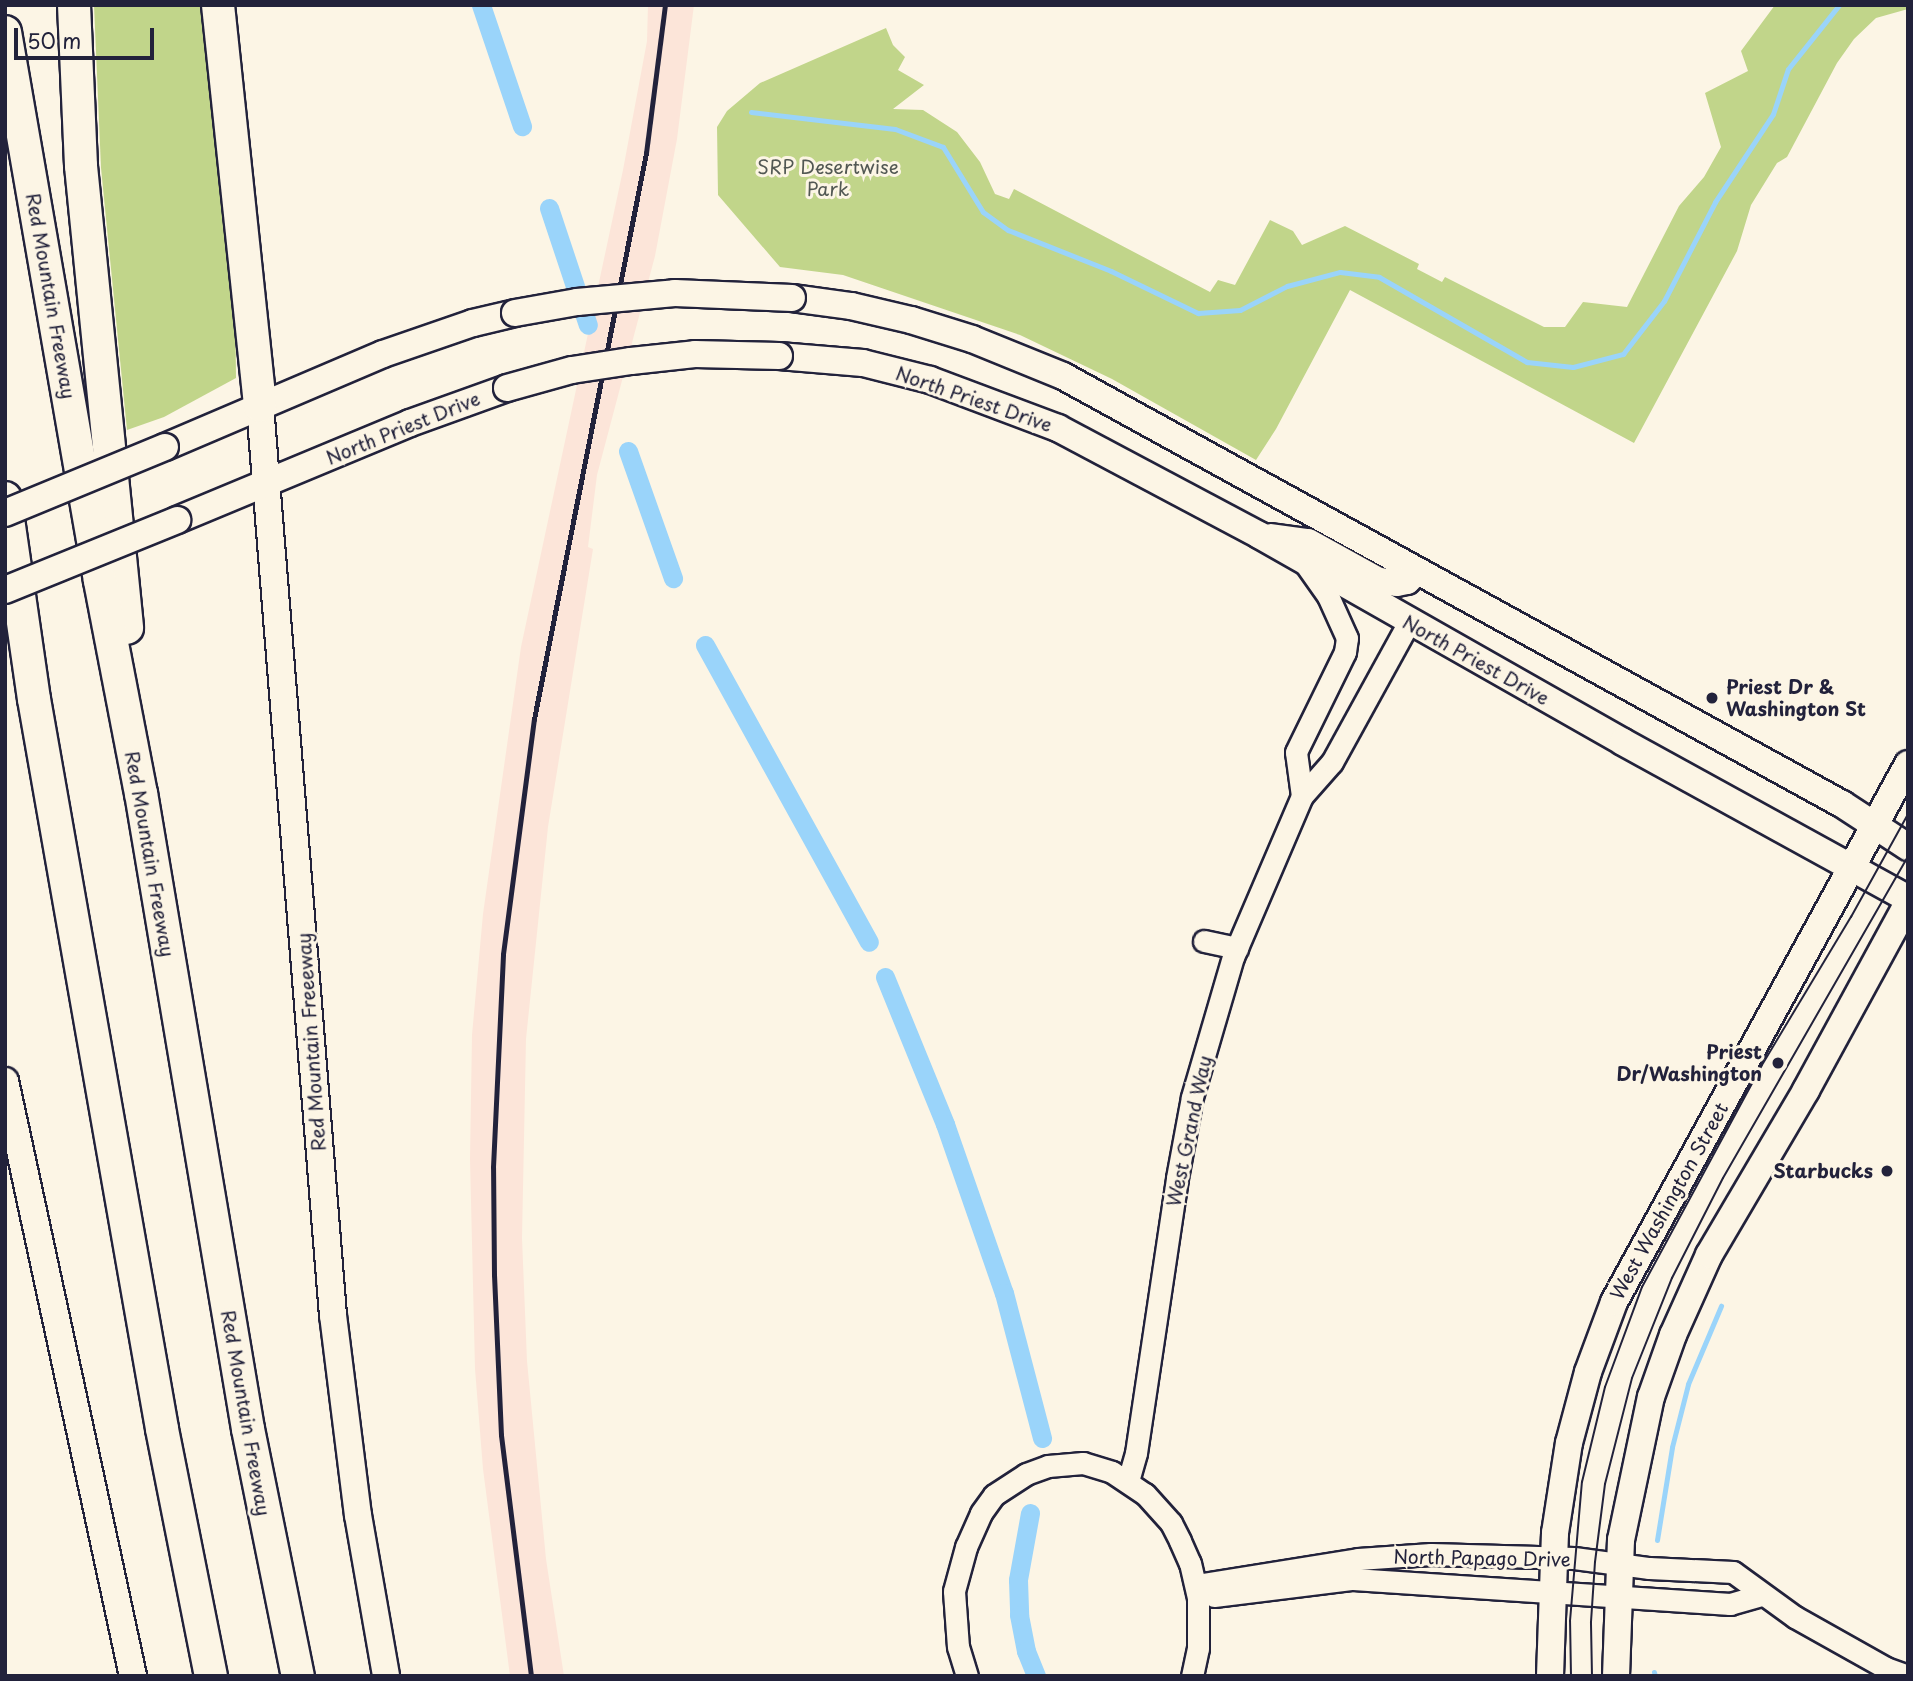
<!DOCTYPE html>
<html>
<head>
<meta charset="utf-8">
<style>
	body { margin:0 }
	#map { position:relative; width:1913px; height:1681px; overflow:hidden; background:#fcf5e5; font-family:"Playpen Sans",sans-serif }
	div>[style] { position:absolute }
	.built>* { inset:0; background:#fce5d9 }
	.green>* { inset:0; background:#c1d58a }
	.stream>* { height:5px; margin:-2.5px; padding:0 2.5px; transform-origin:2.5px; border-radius:2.5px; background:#9ad4fa }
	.canal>* { height:19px; margin:-9.5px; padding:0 9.5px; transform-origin:9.5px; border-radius:9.5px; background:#9ad4fa }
	.roads { filter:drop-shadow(2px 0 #22223b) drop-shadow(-2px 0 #22223b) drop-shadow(0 2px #22223b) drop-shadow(0 -2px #22223b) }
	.minor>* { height:21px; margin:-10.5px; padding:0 10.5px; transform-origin:10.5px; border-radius:10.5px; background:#fcf5e5 }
	.major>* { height:26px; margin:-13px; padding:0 13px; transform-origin:13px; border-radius:13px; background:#fcf5e5 }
	.highway>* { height:32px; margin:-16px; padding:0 16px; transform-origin:16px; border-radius:16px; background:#fcf5e5 }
	.tram>* { height:2px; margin:-1px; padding:0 1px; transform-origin:1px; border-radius:1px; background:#22223b }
	.rail>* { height:5px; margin:-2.5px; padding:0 2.5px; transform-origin:2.5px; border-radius:2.5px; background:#22223b }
	.bridges { filter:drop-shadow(2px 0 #22223b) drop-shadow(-2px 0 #22223b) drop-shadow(0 2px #22223b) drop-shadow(0 -2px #22223b) }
	.major-bridge>* { height:26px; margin:-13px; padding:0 13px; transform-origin:13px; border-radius:13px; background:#fcf5e5 }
	.dots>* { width:19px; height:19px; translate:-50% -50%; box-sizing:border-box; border:4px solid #fcf5e5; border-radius:50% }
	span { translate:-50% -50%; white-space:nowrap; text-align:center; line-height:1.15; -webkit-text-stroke:6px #fcf5e5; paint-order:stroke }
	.park-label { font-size:19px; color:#525853 }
	.street-label { font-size:19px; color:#22223b }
	.poi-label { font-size:19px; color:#22223b; font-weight:700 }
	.left { translate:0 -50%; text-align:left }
	.right { translate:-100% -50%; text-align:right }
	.frame { position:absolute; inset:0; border:7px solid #22223b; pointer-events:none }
	.scale { position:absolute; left:14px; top:28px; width:140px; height:32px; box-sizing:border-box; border:4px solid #22223b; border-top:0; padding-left:9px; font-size:21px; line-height:24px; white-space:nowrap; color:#22223b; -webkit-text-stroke:5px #fcf5e5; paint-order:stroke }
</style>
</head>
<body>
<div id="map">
	<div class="built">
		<div style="clip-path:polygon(648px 5px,694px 5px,677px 139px,655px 256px,597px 475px,588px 547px,593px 549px,548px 827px,526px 1039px,522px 1238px,527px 1361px,546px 1559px,564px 1676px,510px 1676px,483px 1469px,475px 1369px,470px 1159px,472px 1035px,483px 914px,521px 647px,623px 170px,647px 41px)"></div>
	</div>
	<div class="green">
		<div style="clip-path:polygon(94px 5px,205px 5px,235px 293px,236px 378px,164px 417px,127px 430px,101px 168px)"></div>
		<div style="clip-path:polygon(1775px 5px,1908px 5px,1908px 9px,1876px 18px,1854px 39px,1837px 63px,1787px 157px,1777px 163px,1751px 205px,1737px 251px,1634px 443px,1350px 290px,1276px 429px,1256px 460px,1112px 379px,1020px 335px,843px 275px,780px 267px,718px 195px,717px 127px,727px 111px,760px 83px,886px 28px,893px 45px,905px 57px,898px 70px,924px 85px,893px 109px,923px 110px,957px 132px,980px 162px,995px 194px,1009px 199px,1014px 189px,1210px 292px,1218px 280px,1235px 285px,1270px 220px,1293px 231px,1302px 245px,1345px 226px,1419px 264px,1417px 269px,1442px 282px,1445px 277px,1544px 327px,1565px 327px,1583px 302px,1627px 307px,1679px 206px,1704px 177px,1721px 147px,1705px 93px,1748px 71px,1741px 51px)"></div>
	</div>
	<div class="stream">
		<div style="left:751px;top:112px;width:145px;rotate:6.7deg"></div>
		<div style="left:895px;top:129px;width:51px;rotate:20.6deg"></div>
		<div style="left:943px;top:147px;width:76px;rotate:58.4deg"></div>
		<div style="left:983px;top:212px;width:31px;rotate:36deg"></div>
		<div style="left:1008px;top:230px;width:111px;rotate:21.7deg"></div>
		<div style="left:1111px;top:271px;width:97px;rotate:25.8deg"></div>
		<div style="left:1198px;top:313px;width:42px;rotate:-4.1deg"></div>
		<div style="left:1240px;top:310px;width:53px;rotate:-27.1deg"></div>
		<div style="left:1287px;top:286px;width:55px;rotate:-14.8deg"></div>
		<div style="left:1340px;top:272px;width:39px;rotate:7deg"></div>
		<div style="left:1379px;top:277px;width:171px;rotate:29.9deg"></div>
		<div style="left:1527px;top:362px;width:46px;rotate:6.2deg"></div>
		<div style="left:1573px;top:367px;width:52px;rotate:-14.6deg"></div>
		<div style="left:1623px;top:354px;width:67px;rotate:-52.3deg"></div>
		<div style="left:1664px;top:301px;width:111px;rotate:-62.7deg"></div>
		<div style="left:1715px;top:202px;width:105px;rotate:-56.6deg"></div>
		<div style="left:1773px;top:114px;width:47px;rotate:-71.6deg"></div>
		<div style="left:1788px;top:69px;width:82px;rotate:-51.4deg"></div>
		<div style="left:1657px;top:1540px;width:94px;rotate:-80.8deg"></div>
		<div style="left:1672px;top:1447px;width:65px;rotate:-75.7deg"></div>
		<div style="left:1688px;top:1384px;width:85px;rotate:-67.1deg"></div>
		<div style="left:1654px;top:1672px;width:4px;rotate:76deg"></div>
	</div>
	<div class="canal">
		<div style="left:481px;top:5px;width:128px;rotate:71.3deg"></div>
		<div style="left:549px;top:208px;width:123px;rotate:71.6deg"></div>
		<div style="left:628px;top:451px;width:135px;rotate:70.5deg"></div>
		<div style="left:705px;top:645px;width:339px;rotate:61.1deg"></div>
		<div style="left:885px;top:977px;width:159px;rotate:67.8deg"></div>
		<div style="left:945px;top:1124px;width:179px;rotate:70.8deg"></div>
		<div style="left:1004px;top:1293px;width:150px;rotate:75.3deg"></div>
		<div style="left:1030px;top:1513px;width:68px;rotate:100.2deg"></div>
		<div style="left:1018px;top:1580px;width:35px;rotate:88deg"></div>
		<div style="left:1019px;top:1615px;width:37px;rotate:79deg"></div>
		<div style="left:1026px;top:1651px;width:27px;rotate:68deg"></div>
	</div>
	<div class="roads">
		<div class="minor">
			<div style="left:1302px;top:796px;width:44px;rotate:-97.8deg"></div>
			<div style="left:1296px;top:752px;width:111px;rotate:-63.9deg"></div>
			<div style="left:1345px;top:652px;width:14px;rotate:-82deg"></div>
			<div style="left:1347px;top:638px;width:46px;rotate:-114.3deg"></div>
			<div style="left:1328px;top:596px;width:42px;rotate:-125.2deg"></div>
			<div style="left:1204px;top:941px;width:34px;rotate:12deg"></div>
			<div style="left:1128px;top:1481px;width:29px;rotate:-74deg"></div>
			<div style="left:1136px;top:1453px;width:278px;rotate:-81.5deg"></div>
			<div style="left:1177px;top:1178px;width:82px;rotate:-79.5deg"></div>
			<div style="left:1192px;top:1097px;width:146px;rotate:-73.7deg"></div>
			<div style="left:1233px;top:957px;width:175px;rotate:-66.8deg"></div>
			<div style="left:1302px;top:796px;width:45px;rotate:-48.6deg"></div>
			<div style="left:1332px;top:762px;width:160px;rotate:-61.2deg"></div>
			<div style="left:1196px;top:1585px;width:164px;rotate:-9.1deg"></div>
			<div style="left:1358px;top:1559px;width:73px;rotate:-3.9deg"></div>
			<div style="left:1431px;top:1554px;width:143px;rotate:1.6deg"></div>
			<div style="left:1574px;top:1558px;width:76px;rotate:7.6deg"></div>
			<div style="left:1649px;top:1568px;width:84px;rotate:2.7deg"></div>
			<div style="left:1733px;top:1572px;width:77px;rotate:36deg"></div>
			<div style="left:1795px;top:1617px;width:104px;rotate:29.3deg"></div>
			<div style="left:1886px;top:1668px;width:23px;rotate:20deg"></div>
			<div style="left:1214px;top:1596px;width:140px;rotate:-7deg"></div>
			<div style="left:1353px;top:1579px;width:378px;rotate:3.8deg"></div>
			<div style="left:1730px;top:1604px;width:32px;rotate:-16deg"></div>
			<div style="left:967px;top:1676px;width:30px;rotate:-107deg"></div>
			<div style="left:958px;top:1647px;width:56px;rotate:-94.1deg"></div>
			<div style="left:954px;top:1591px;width:46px;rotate:-74.7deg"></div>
			<div style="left:966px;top:1547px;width:37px;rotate:-66deg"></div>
			<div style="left:981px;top:1513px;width:22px;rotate:-54deg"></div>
			<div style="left:994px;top:1495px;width:38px;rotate:-33deg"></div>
			<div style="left:1026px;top:1474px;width:23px;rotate:-20deg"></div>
			<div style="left:1048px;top:1466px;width:35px;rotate:-5deg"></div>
			<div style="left:1083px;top:1463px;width:30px;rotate:17deg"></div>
			<div style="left:1112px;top:1472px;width:40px;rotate:34deg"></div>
			<div style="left:1145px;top:1494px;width:39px;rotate:48deg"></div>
			<div style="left:1171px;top:1523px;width:20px;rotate:63deg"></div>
			<div style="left:1180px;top:1541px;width:24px;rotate:66deg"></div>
			<div style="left:1190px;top:1563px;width:37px;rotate:77deg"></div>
			<div style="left:1198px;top:1599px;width:49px;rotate:90deg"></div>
			<div style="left:1198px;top:1648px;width:29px;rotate:102deg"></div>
		</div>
		<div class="major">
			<div style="left:792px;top:298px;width:60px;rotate:7.7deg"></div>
			<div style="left:851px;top:306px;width:62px;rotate:13.1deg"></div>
			<div style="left:911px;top:320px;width:64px;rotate:17.3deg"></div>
			<div style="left:972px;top:339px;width:98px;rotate:22.1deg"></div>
			<div style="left:1063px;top:376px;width:889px;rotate:28.79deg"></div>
			<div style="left:1842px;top:804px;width:79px;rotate:33.1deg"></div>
			<div style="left:779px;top:356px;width:84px;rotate:4.8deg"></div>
			<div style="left:863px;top:363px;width:69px;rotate:14.2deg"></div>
			<div style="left:930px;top:380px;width:137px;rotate:20.6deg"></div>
			<div style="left:1058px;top:428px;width:228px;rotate:28deg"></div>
			<div style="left:1259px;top:535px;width:419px;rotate:29.6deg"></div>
			<div style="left:1623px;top:742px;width:325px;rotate:28.8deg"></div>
			<div style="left:260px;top:406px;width:912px;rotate:85.41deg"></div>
			<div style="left:333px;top:1315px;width:202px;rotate:82.9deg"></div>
			<div style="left:358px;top:1515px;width:163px;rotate:80.1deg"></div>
			<div style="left:165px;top:447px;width:237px;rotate:-23.1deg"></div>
			<div style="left:383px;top:354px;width:95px;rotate:-19deg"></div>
			<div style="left:473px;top:323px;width:43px;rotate:-13.4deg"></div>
			<div style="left:177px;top:520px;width:252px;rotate:-22.6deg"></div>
			<div style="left:410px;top:423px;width:103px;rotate:-19.8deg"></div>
			<div style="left:1271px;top:537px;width:37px;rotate:8deg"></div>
			<div style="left:1308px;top:542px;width:81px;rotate:28.8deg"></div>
			<div style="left:1379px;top:581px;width:18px;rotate:6deg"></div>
			<div style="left:1397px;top:583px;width:10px;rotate:-11deg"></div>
			<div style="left:1407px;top:581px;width:14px;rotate:-45deg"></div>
			<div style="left:5px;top:1081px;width:609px;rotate:77.86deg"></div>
			<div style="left:1550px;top:1676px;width:143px;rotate:-88deg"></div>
			<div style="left:1555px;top:1533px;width:91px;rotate:-81.2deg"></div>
			<div style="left:1569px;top:1443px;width:73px;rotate:-75deg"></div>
			<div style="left:1588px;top:1372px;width:75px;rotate:-69.6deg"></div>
			<div style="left:1614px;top:1302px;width:613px;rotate:-61.34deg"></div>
			<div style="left:1616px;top:1676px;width:136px;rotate:-87.9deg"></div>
			<div style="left:1621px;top:1540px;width:146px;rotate:-78.2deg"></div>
			<div style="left:1651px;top:1397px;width:66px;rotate:-70.5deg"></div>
			<div style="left:1673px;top:1335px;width:88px;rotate:-65.8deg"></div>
			<div style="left:1709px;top:1255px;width:191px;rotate:-59.5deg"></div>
			<div style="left:1806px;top:1090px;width:213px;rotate:-61.4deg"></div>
		</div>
		<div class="highway">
			<div style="left:74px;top:5px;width:161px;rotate:87.5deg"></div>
			<div style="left:81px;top:166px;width:464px;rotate:84.3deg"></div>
			<div style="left:218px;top:5px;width:403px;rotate:84deg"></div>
			<div style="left:5px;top:32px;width:557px;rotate:80.18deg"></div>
			<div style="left:100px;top:581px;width:216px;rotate:79.1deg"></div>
			<div style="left:141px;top:793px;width:645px;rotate:80.45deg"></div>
			<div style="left:248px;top:1429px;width:252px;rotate:78.6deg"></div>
			<div style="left:5px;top:498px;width:203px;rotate:81.8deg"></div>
			<div style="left:34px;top:699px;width:741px;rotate:80.05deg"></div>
			<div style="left:162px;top:1429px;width:252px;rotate:78.8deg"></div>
		</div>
	</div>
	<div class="tram">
		<div style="left:1571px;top:1676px;width:55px;rotate:-91deg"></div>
		<div style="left:1570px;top:1621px;width:140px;rotate:-85.1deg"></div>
		<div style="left:1582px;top:1482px;width:98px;rotate:-76.4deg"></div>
		<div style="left:1605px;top:1387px;width:107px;rotate:-69.7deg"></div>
		<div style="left:1642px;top:1287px;width:252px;rotate:-61.6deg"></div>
		<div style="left:1762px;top:1065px;width:173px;rotate:-59deg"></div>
		<div style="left:1851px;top:917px;width:118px;rotate:-61deg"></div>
		<div style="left:1592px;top:1676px;width:54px;rotate:-91.1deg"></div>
		<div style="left:1591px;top:1622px;width:60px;rotate:-86.2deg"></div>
		<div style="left:1595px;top:1562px;width:79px;rotate:-82.7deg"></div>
		<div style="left:1605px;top:1484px;width:109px;rotate:-75.7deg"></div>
		<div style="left:1632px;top:1378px;width:108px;rotate:-68.2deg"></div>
		<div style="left:1672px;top:1278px;width:112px;rotate:-63deg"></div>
		<div style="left:1723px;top:1178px;width:371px;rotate:-60.1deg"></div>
	</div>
	<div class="rail">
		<div style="left:531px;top:1676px;width:243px;rotate:-97.1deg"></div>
		<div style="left:501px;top:1435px;width:160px;rotate:-92.5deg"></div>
		<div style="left:494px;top:1275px;width:108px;rotate:-90.5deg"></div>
		<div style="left:493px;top:1167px;width:213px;rotate:-87.3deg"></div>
		<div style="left:503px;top:954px;width:237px;rotate:-82.5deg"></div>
		<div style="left:534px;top:719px;width:577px;rotate:-78.81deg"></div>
		<div style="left:646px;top:153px;width:149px;rotate:-82.7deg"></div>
	</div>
	<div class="bridges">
		<div class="major-bridge">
			<div style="left:515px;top:313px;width:63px;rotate:-10.1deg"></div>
			<div style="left:577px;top:302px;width:98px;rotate:-5.2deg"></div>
			<div style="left:675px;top:293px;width:117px;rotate:2.4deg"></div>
			<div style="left:507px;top:388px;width:67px;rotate:-15.5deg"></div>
			<div style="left:572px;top:370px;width:60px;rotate:-8.7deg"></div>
			<div style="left:631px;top:361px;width:64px;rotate:-6.2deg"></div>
			<div style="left:695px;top:354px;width:84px;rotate:1.4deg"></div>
			<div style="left:5px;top:513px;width:173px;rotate:-22.4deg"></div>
			<div style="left:5px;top:590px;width:186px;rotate:-22.1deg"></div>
		</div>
	</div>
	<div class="dots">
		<div style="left:1712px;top:698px;background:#22223b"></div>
		<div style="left:1778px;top:1063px;background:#22223b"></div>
		<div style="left:1887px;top:1171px;background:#22223b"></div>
	</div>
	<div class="park-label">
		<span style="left:828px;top:178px">SRP Desertwise<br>Park</span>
	</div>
	<div class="street-label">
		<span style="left:51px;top:296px;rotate:80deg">Red Mountain Freeway</span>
		<span style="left:974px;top:399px;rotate:19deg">North Priest Drive</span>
		<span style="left:403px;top:428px;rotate:-22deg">North Priest Drive</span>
		<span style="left:1476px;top:660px;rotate:29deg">North Priest Drive</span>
		<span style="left:150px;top:854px;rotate:80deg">Red Mountain Freeway</span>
		<span style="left:311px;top:1042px;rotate:-94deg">Red Mountain Freeeway</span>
		<span style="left:1189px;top:1131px;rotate:-78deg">West Grand Way</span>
		<span style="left:1669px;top:1201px;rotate:-61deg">West Washington Street</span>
		<span style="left:246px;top:1413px;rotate:80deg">Red Mountain Freeway</span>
		<span style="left:1482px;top:1558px;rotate:1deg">North Papago Drive</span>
	</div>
	<div class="poi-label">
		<span class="left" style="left:1726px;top:698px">Priest Dr &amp;<br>Washington St</span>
		<span class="right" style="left:1762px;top:1063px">Priest<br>Dr/Washington</span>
		<span class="right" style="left:1873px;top:1171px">Starbucks</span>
	</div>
	<div class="frame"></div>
	<div class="scale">50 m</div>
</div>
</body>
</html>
